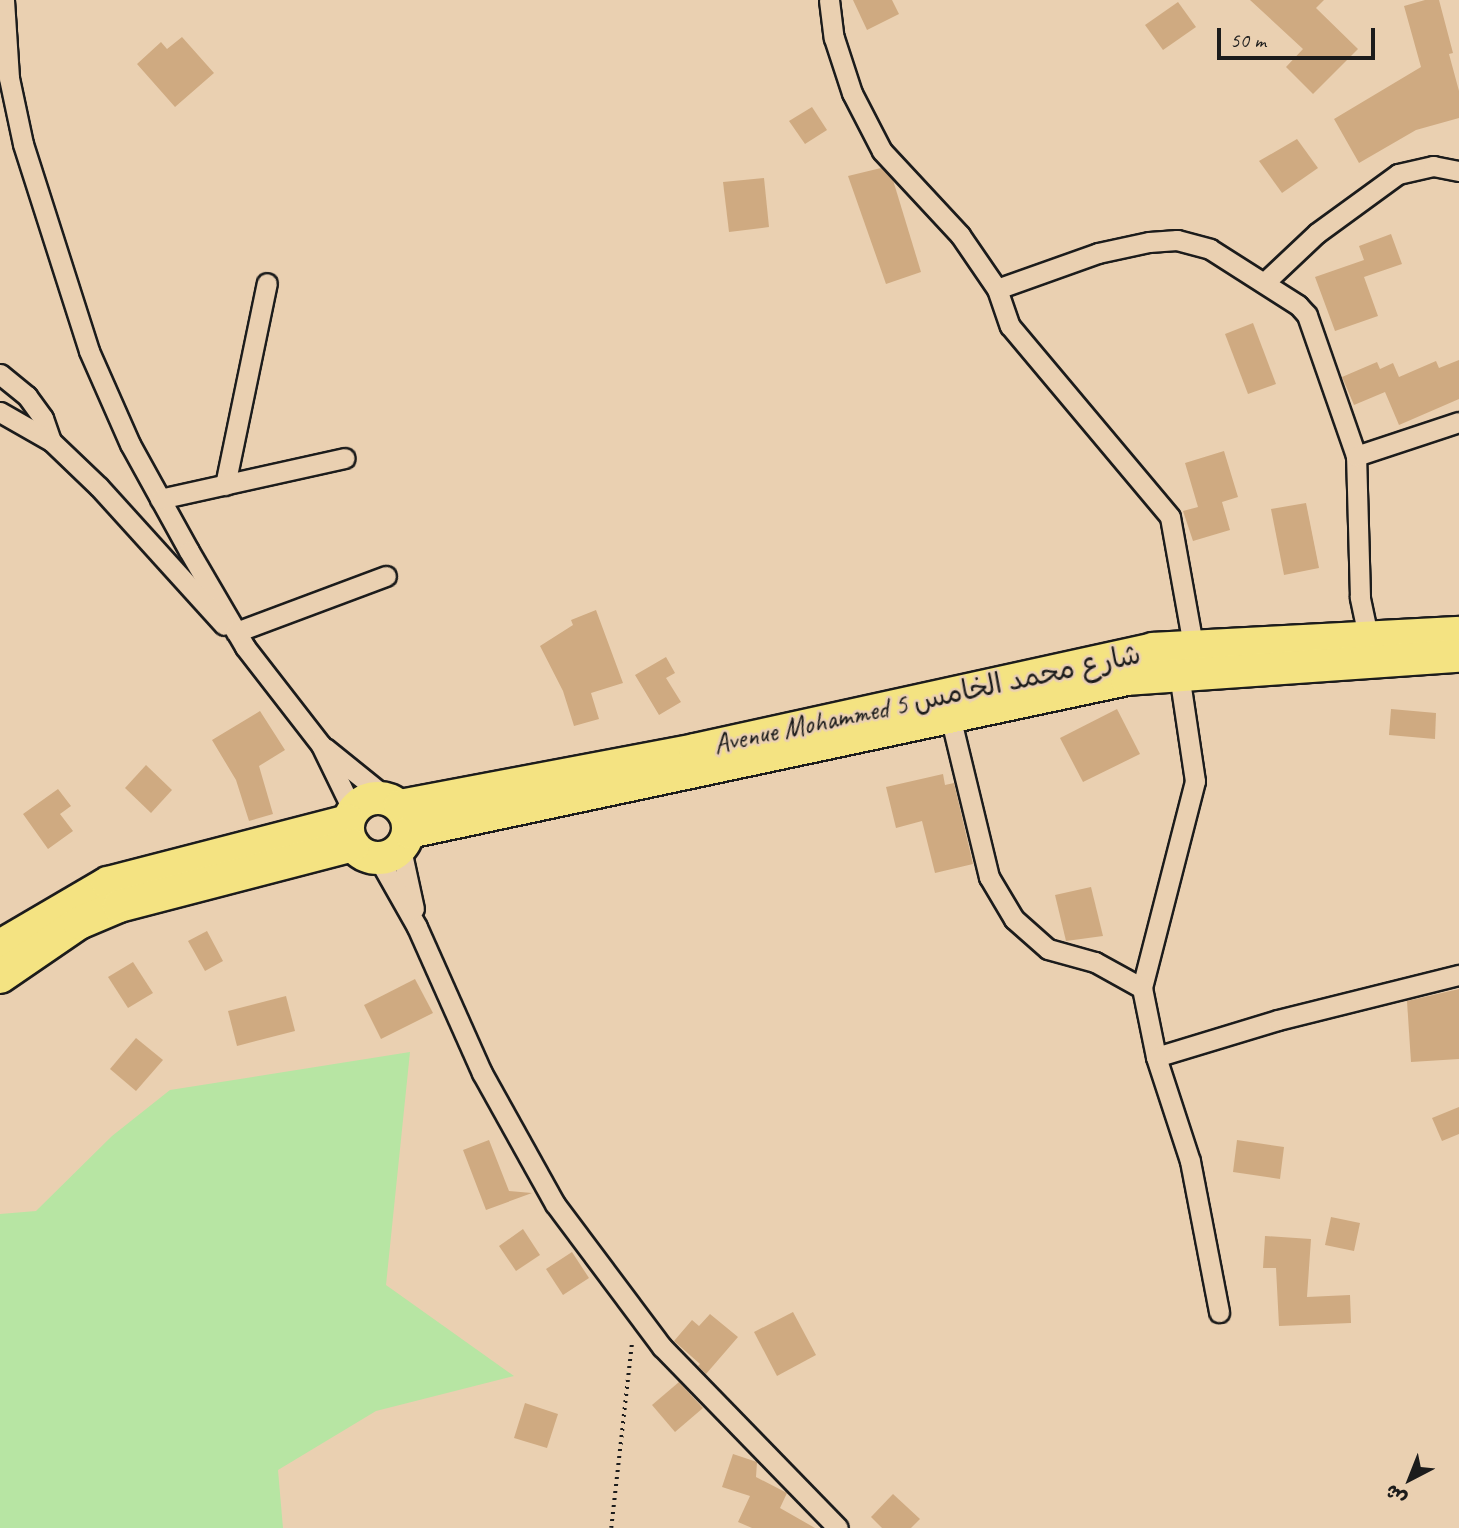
<!DOCTYPE html>
<html>
<head>
<meta charset="utf-8">
<style>
	body { margin:0 }
	#map { position:relative; width:1459px; height:1528px; overflow:hidden; background:#ead0b1; font-family:Caveat,"Playpen Sans Arabic",sans-serif }
	div>[style] { position:absolute }
	.green>* { inset:0; background:#b7e5a3 }
	.building>* { inset:0; background:#cfaa81 }
	.path>* { height:3.5px; margin-top:-1.75px; transform-origin:0; background:repeating-linear-gradient(90deg,#1c1c1c 0 2px,transparent 0 7px) }
	.roads { filter:drop-shadow(2px 0 #1c1c1c) drop-shadow(-2px 0 #1c1c1c) drop-shadow(0 2px #1c1c1c) drop-shadow(0 -2px #1c1c1c) }
	.street>* { height:19px; margin:-9.5px; padding:0 9.5px; transform-origin:9.5px; border-radius:9.5px; background:#ead0b1 }
	.primary>* { height:32px; margin:-16px; padding:0 16px; transform-origin:16px; border-radius:16px; background:#f4e382 }
	.primary>.ring { margin:-16px; padding:0; box-sizing:content-box; background:none; border:32px solid #f4e382; border-radius:50% }
	span { translate:-50% -50%; white-space:nowrap; text-align:center; line-height:1.15; -webkit-text-stroke:5px #ead0b1; paint-order:stroke }
	.street-label { font-size:28px; color:#1c1c1c }
	.north { position:absolute; left:1375px; top:1444px; width:70px; height:70px; -webkit-text-stroke:5px #ead0b1; paint-order:stroke; rotate:222deg; font-size:19px; font-weight:700; line-height:28px; text-align:center; color:#1c1c1c }
	.north::after { content:''; display:block; margin:auto; width:24px; height:32px; background:#1c1c1c; clip-path:polygon(50% 0,100% 100%,50% 72%,0 100%) }
	.scale { position:absolute; left:1217px; top:28px; width:158px; height:32px; box-sizing:border-box; border:4px solid #1c1c1c; border-top:0; padding-left:9px; font-size:21px; line-height:24px; white-space:nowrap; color:#1c1c1c; -webkit-text-stroke:5px #ead0b1; paint-order:stroke }
</style>
</head>
<body>
<div id="map">
	<div class="green">
		<div style="clip-path:polygon(410px 1052px,386px 1285px,514px 1376px,376px 1411px,278px 1470px,283px 1528px,0 1528px,0 1214px,36px 1211px,112px 1136px,170px 1090px)"></div>
	</div>
	<div class="building">
		<div style="clip-path:polygon(853px 0,892px 0,899px 14px,867px 30px)"></div>
		<div style="clip-path:polygon(1250px 0,1324px 0,1316px 8px,1358px 49px,1313px 94px,1286px 67px,1303px 49px)"></div>
		<div style="clip-path:polygon(1425px 0,1439px 0,1453px 53px,1449px 54px,1459px 91px,1459px 118px,1416px 130px,1359px 163px,1334px 119px,1421px 67px,1404px 6px)"></div>
		<div style="clip-path:polygon(1178px 2px,1196px 27px,1163px 50px,1145px 25px)"></div>
		<div style="clip-path:polygon(182px 37px,214px 73px,175px 107px,137px 64px,161px 42px,167px 49px)"></div>
		<div style="clip-path:polygon(812px 107px,827px 130px,805px 144px,789px 121px)"></div>
		<div style="clip-path:polygon(1297px 139px,1318px 168px,1282px 193px,1259px 161px)"></div>
		<div style="clip-path:polygon(881px 168px,893px 180px,921px 272px,886px 284px,848px 176px)"></div>
		<div style="clip-path:polygon(764px 178px,769px 227px,729px 232px,723px 182px)"></div>
		<div style="clip-path:polygon(1391px 234px,1402px 264px,1364px 277px,1378px 316px,1335px 331px,1315px 277px,1364px 260px,1359px 246px)"></div>
		<div style="clip-path:polygon(1253px 323px,1276px 384px,1248px 394px,1225px 334px)"></div>
		<div style="clip-path:polygon(1459px 360px,1459px 399px,1399px 425px,1385px 392px,1354px 405px,1342px 377px,1377px 362px,1380px 369px,1393px 363px,1399px 377px,1436px 361px,1439px 368px)"></div>
		<div style="clip-path:polygon(1224px 451px,1238px 497px,1222px 502px,1230px 530px,1193px 541px,1183px 511px,1198px 507px,1185px 463px)"></div>
		<div style="clip-path:polygon(1306px 503px,1319px 568px,1284px 575px,1271px 509px)"></div>
		<div style="clip-path:polygon(596px 610px,623px 683px,591px 693px,599px 719px,574px 726px,563px 691px,540px 646px,573px 625px,571px 620px)"></div>
		<div style="clip-path:polygon(666px 657px,675px 673px,666px 678px,681px 702px,659px 715px,635px 675px)"></div>
		<div style="clip-path:polygon(1117px 709px,1140px 754px,1083px 782px,1060px 738px)"></div>
		<div style="clip-path:polygon(1391px 709px,1436px 713px,1435px 739px,1389px 735px)"></div>
		<div style="clip-path:polygon(260px 711px,285px 750px,259px 766px,273px 814px,249px 821px,236px 780px,212px 740px)"></div>
		<div style="clip-path:polygon(146px 765px,172px 790px,151px 813px,125px 788px)"></div>
		<div style="clip-path:polygon(943px 774px,945px 785px,954px 783px,973px 864px,935px 873px,922px 821px,896px 828px,886px 787px)"></div>
		<div style="clip-path:polygon(58px 789px,71px 806px,60px 814px,73px 831px,48px 849px,23px 814px)"></div>
		<div style="clip-path:polygon(1091px 887px,1103px 936px,1066px 941px,1055px 895px)"></div>
		<div style="clip-path:polygon(207px 931px,223px 961px,205px 971px,188px 941px)"></div>
		<div style="clip-path:polygon(133px 962px,153px 993px,128px 1008px,108px 977px)"></div>
		<div style="clip-path:polygon(415px 979px,433px 1013px,381px 1039px,364px 1005px)"></div>
		<div style="clip-path:polygon(1459px 989px,1459px 1059px,1411px 1062px,1407px 1001px)"></div>
		<div style="clip-path:polygon(286px 996px,295px 1031px,237px 1046px,228px 1011px)"></div>
		<div style="clip-path:polygon(136px 1038px,163px 1060px,136px 1091px,110px 1069px)"></div>
		<div style="clip-path:polygon(1459px 1107px,1459px 1134px,1442px 1141px,1432px 1118px)"></div>
		<div style="clip-path:polygon(489px 1140px,509px 1191px,532px 1193px,486px 1210px,463px 1150px)"></div>
		<div style="clip-path:polygon(1237px 1140px,1284px 1147px,1280px 1179px,1233px 1172px)"></div>
		<div style="clip-path:polygon(1331px 1217px,1360px 1223px,1354px 1251px,1325px 1245px)"></div>
		<div style="clip-path:polygon(523px 1229px,540px 1255px,516px 1271px,499px 1246px)"></div>
		<div style="clip-path:polygon(1265px 1236px,1311px 1239px,1307px 1297px,1350px 1295px,1351px 1323px,1279px 1326px,1276px 1268px,1263px 1268px)"></div>
		<div style="clip-path:polygon(572px 1252px,589px 1278px,563px 1295px,546px 1269px)"></div>
		<div style="clip-path:polygon(793px 1312px,816px 1355px,777px 1376px,754px 1332px)"></div>
		<div style="clip-path:polygon(710px 1314px,738px 1337px,706px 1374px,698px 1366px,700px 1364px,674px 1341px,692px 1320px,699px 1326px)"></div>
		<div style="clip-path:polygon(679px 1382px,703px 1408px,675px 1432px,652px 1405px)"></div>
		<div style="clip-path:polygon(525px 1403px,558px 1414px,547px 1448px,514px 1438px)"></div>
		<div style="clip-path:polygon(733px 1454px,757px 1462px,756px 1477px,787px 1493px,780px 1508px,815px 1528px,752px 1528px,738px 1522px,750px 1496px,722px 1487px)"></div>
		<div style="clip-path:polygon(893px 1494px,920px 1519px,911px 1528px,882px 1528px,871px 1517px)"></div>
	</div>
	<div class="path">
		<div style="left:611px;top:1528px;width:187px;rotate:-83.6deg"></div>
	</div>
	<div class="roads">
		<div class="street">
			<div style="left:4px;top:0;width:78px;rotate:86.3deg"></div>
			<div style="left:9px;top:78px;width:67px;rotate:78deg"></div>
			<div style="left:23px;top:144px;width:217px;rotate:72.3deg"></div>
			<div style="left:89px;top:351px;width:102px;rotate:66.2deg"></div>
			<div style="left:130px;top:444px;width:122px;rotate:61.1deg"></div>
			<div style="left:189px;top:551px;width:111px;rotate:59.7deg"></div>
			<div style="left:245px;top:647px;width:124px;rotate:52.2deg"></div>
			<div style="left:321px;top:745px;width:73px;rotate:64.1deg"></div>
			<div style="left:829px;top:0;width:38px;rotate:83deg"></div>
			<div style="left:834px;top:38px;width:58px;rotate:71.9deg"></div>
			<div style="left:852px;top:93px;width:65px;rotate:62.7deg"></div>
			<div style="left:882px;top:151px;width:115px;rotate:47.1deg"></div>
			<div style="left:960px;top:235px;width:65px;rotate:55.6deg"></div>
			<div style="left:997px;top:289px;width:39px;rotate:71deg"></div>
			<div style="left:1010px;top:326px;width:249px;rotate:50deg"></div>
			<div style="left:1170px;top:517px;width:130px;rotate:79.8deg"></div>
			<div style="left:1264px;top:283px;width:73px;rotate:-43.3deg"></div>
			<div style="left:1317px;top:233px;width:100px;rotate:-36.1deg"></div>
			<div style="left:1398px;top:174px;width:36px;rotate:-13deg"></div>
			<div style="left:1433px;top:166px;width:26px;rotate:11deg"></div>
			<div style="left:997px;top:289px;width:107px;rotate:-19.6deg"></div>
			<div style="left:1098px;top:253px;width:52px;rotate:-12.2deg"></div>
			<div style="left:1149px;top:242px;width:28px;rotate:-4deg"></div>
			<div style="left:1177px;top:240px;width:34px;rotate:15deg"></div>
			<div style="left:1210px;top:249px;width:104px;rotate:32.5deg"></div>
			<div style="left:1298px;top:305px;width:13px;rotate:48deg"></div>
			<div style="left:1307px;top:315px;width:149px;rotate:70.8deg"></div>
			<div style="left:0;top:374px;width:35px;rotate:39deg"></div>
			<div style="left:27px;top:396px;width:27px;rotate:54deg"></div>
			<div style="left:43px;top:418px;width:24px;rotate:71deg"></div>
			<div style="left:51px;top:441px;width:66px;rotate:43.8deg"></div>
			<div style="left:99px;top:487px;width:186px;rotate:47.8deg"></div>
			<div style="left:0;top:412px;width:59px;rotate:29.6deg"></div>
			<div style="left:225px;top:485px;width:206px;rotate:-78.3deg"></div>
			<div style="left:160px;top:499px;width:189px;rotate:-12.5deg"></div>
			<div style="left:236px;top:632px;width:160px;rotate:-20.5deg"></div>
			<div style="left:1368px;top:636px;width:40px;rotate:-102deg"></div>
			<div style="left:1360px;top:597px;width:141px;rotate:-91.6deg"></div>
			<div style="left:1356px;top:456px;width:108px;rotate:-18.3deg"></div>
			<div style="left:1179px;top:674px;width:108px;rotate:81.5deg"></div>
			<div style="left:1195px;top:781px;width:214px;rotate:104.4deg"></div>
			<div style="left:1142px;top:988px;width:70px;rotate:78.5deg"></div>
			<div style="left:1156px;top:1057px;width:127px;rotate:-16.9deg"></div>
			<div style="left:1278px;top:1020px;width:187px;rotate:-14deg"></div>
			<div style="left:950px;top:716px;width:166px;rotate:76.4deg"></div>
			<div style="left:989px;top:877px;width:49px;rotate:59.2deg"></div>
			<div style="left:1014px;top:919px;width:45px;rotate:41.4deg"></div>
			<div style="left:1048px;top:949px;width:49px;rotate:15.5deg"></div>
			<div style="left:1095px;top:962px;width:54px;rotate:29deg"></div>
			<div style="left:325px;top:748px;width:80px;rotate:38.9deg"></div>
			<div style="left:401px;top:849px;width:61px;rotate:77.8deg"></div>
			<div style="left:378px;top:858px;width:79px;rotate:60.5deg"></div>
			<div style="left:417px;top:927px;width:160px;rotate:66deg"></div>
			<div style="left:482px;top:1073px;width:150px;rotate:60.9deg"></div>
			<div style="left:555px;top:1204px;width:179px;rotate:53.2deg"></div>
			<div style="left:662px;top:1347px;width:252px;rotate:45.8deg"></div>
			<div style="left:1156px;top:1057px;width:109px;rotate:71.9deg"></div>
			<div style="left:1190px;top:1161px;width:154px;rotate:79.1deg"></div>
		</div>
		<div class="primary">
			<div class="ring" style="left:348px;top:798px;width:28px;height:28px"></div>
			<div style="left:400px;top:806px;width:300px;rotate:-10.7deg"></div>
			<div style="left:695px;top:750px;width:469px;rotate:-12.4deg"></div>
			<div style="left:1153px;top:649px;width:306px;rotate:-3deg"></div>
			<div style="left:409px;top:832px;width:734px;rotate:-12.03deg"></div>
			<div style="left:1127px;top:679px;width:333px;rotate:-4deg"></div>
			<div style="left:0;top:946px;width:125px;rotate:-30.3deg"></div>
			<div style="left:108px;top:883px;width:248px;rotate:-14.5deg"></div>
			<div style="left:0;top:977px;width:96px;rotate:-34.4deg"></div>
			<div style="left:79px;top:923px;width:43px;rotate:-23deg"></div>
			<div style="left:119px;top:906px;width:242px;rotate:-14.6deg"></div>
		</div>
	</div>
	<div class="street-label">
		<span style="left:927px;top:699px;rotate:-12deg">Avenue Mohammed 5 شارع محمد الخامس</span>
	</div>
	<div class="north">ش</div>
	<div class="scale">50 m</div>
</div>
</body>
</html>
